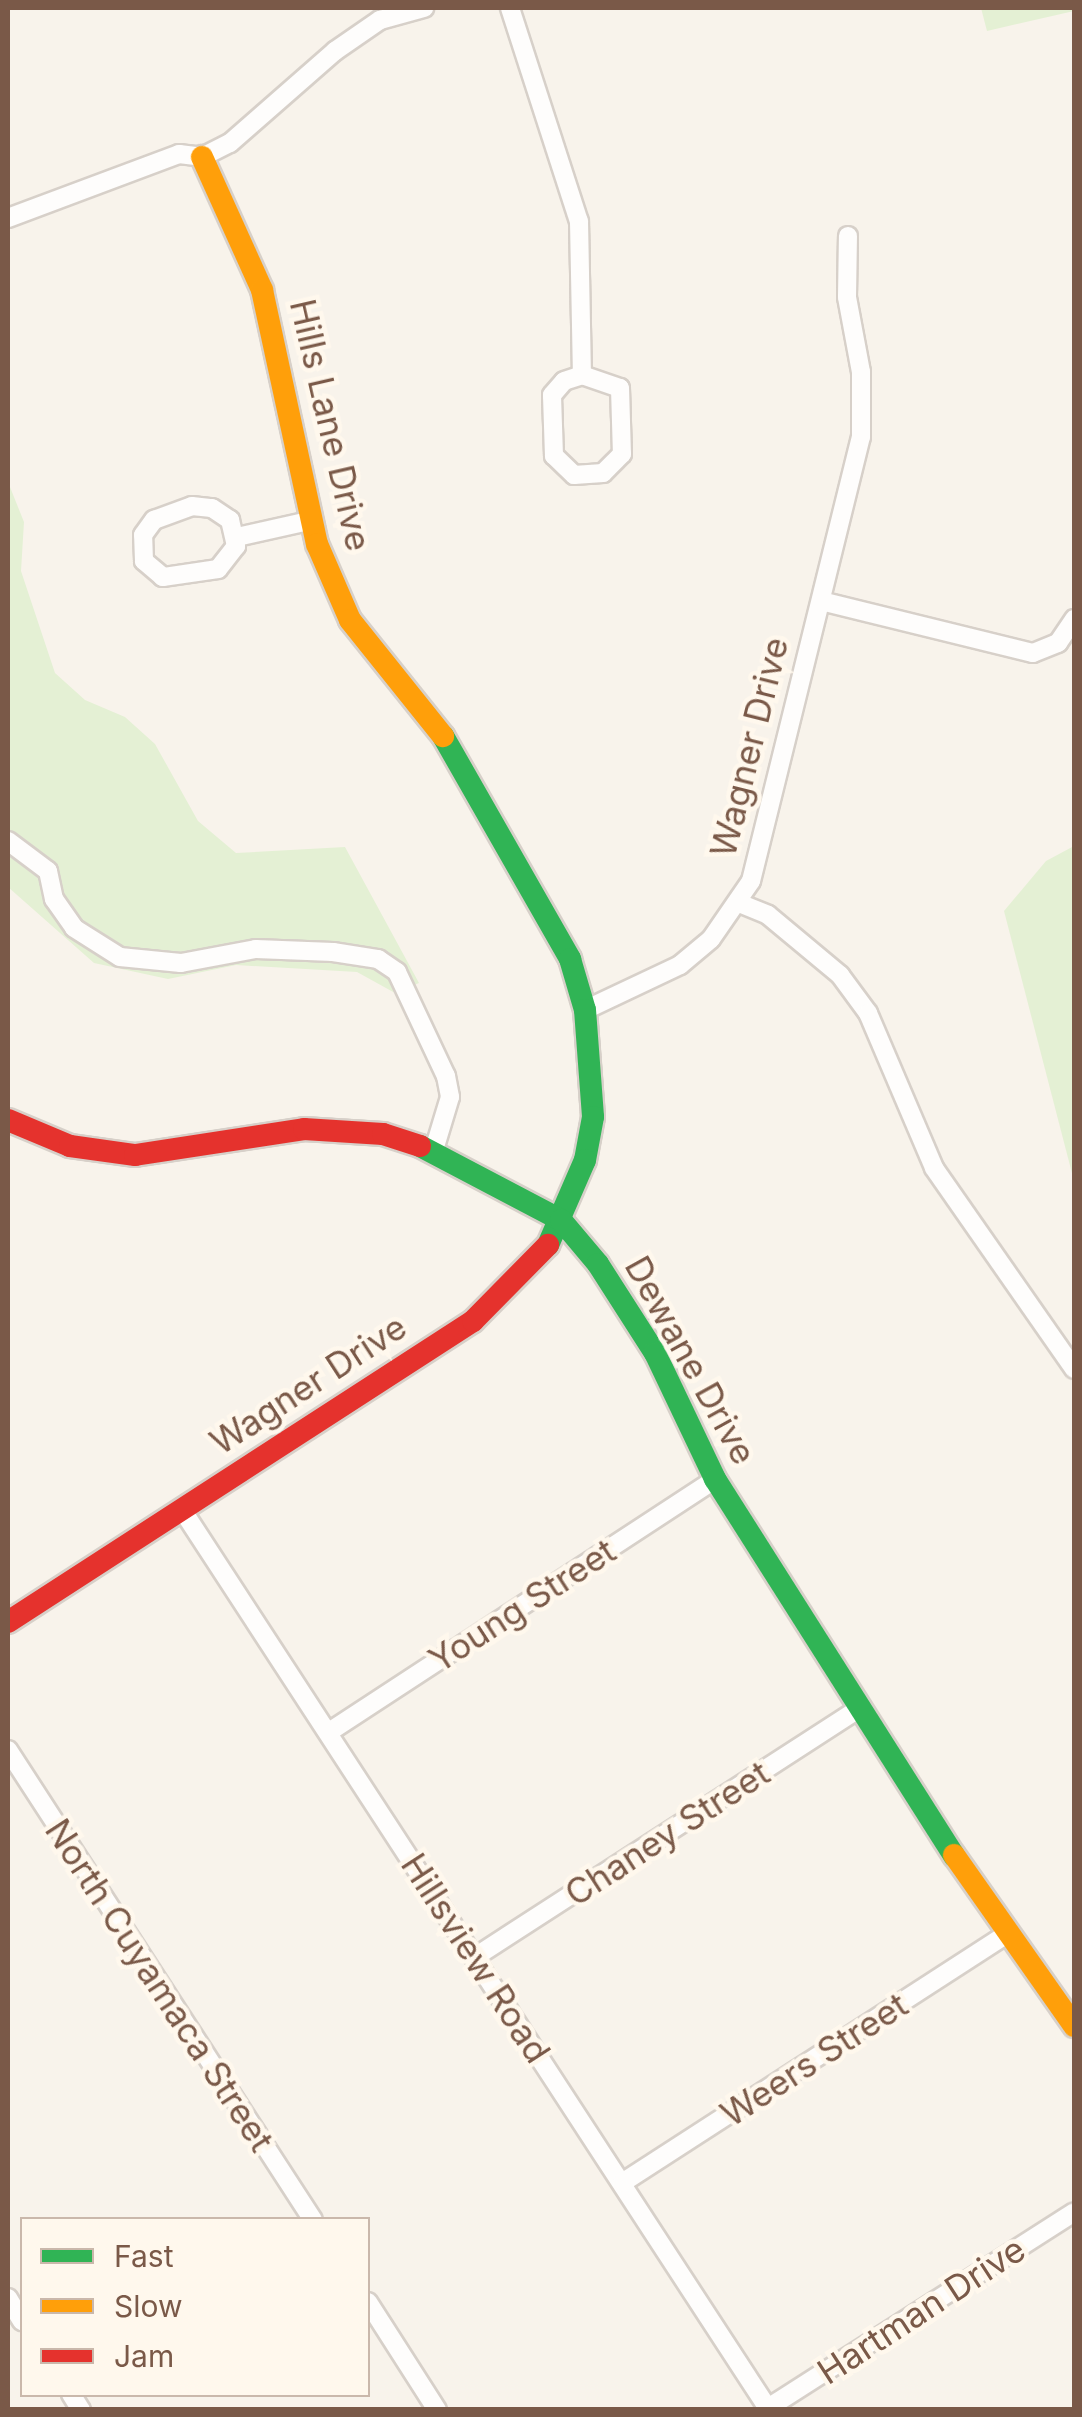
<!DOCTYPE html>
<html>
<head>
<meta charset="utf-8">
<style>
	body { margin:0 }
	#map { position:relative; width:1082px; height:2417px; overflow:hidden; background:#f8f3eb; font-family:Inter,sans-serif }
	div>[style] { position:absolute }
	.green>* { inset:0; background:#e4f0d4 }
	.roads { filter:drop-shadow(2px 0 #d7d0c9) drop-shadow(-2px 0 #d7d0c9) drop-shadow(0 2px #d7d0c9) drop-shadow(0 -2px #d7d0c9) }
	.street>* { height:18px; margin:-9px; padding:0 9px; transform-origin:9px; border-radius:9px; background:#fefdfc }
	.fast>* { height:22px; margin:-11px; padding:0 11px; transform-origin:11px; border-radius:11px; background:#30b455 }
	.slow>* { height:22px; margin:-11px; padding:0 11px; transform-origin:11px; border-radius:11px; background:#ff9f0a }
	.jam>* { height:22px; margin:-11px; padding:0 11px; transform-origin:11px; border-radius:11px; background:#e5322d }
	span { translate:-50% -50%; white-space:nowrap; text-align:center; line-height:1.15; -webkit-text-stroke:9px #fff8ed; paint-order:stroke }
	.street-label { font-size:35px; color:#7a5948 }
	.frame { position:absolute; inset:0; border:10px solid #7a5948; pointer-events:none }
	.legend { position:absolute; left:20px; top:2217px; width:350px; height:180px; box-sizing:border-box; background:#fff8ed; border:2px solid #cab8ab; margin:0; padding:12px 18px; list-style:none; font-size:30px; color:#7a5948 }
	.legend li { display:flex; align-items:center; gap:20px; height:50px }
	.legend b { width:50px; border:2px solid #cab8ab }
</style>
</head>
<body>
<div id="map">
	<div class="green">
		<div style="clip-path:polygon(981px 8px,1074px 8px,1074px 11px,987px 31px)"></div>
		<div style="clip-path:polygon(8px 482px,24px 522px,21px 571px,55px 673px,85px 700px,125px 717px,155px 744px,198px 821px,236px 853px,345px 847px,419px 983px,395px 993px,357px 972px,236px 965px,168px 979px,94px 963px,8px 887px)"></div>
		<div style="clip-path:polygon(1074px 846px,1074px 1181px,1004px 911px,1046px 861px)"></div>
	</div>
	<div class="roads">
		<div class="street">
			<div style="left:510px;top:8px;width:224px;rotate:72.1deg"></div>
			<div style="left:579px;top:221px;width:154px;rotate:88.9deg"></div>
			<div style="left:8px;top:218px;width:183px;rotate:-20.5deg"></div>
			<div style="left:179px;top:154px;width:23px;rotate:7deg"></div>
			<div style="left:202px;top:157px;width:31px;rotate:-27deg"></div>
			<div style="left:230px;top:143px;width:140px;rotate:-41.2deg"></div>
			<div style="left:335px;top:51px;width:55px;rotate:-34.6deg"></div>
			<div style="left:380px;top:20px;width:46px;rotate:-15.3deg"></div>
			<div style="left:582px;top:375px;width:40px;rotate:18.9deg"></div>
			<div style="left:620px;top:388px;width:66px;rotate:88.3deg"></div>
			<div style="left:622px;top:454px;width:27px;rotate:135deg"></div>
			<div style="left:603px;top:473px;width:29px;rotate:176deg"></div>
			<div style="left:574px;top:475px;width:28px;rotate:-136deg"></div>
			<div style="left:554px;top:456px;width:61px;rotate:-91.9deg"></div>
			<div style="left:552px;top:395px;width:18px;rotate:-49deg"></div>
			<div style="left:564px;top:381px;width:19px;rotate:-18deg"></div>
			<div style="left:192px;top:506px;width:20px;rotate:6deg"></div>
			<div style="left:212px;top:508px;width:22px;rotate:34deg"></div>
			<div style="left:230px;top:520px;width:27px;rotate:77deg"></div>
			<div style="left:236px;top:546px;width:29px;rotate:128deg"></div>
			<div style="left:218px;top:569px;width:56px;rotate:171.7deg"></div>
			<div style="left:163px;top:577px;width:25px;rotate:-140deg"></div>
			<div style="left:144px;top:561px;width:26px;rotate:-92deg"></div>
			<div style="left:143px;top:535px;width:19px;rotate:-54deg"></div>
			<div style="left:154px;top:520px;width:40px;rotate:-20.2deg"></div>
			<div style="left:237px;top:537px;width:78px;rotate:-12.6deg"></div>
			<div style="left:821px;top:601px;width:218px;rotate:13.8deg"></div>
			<div style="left:1033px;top:653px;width:27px;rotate:-22deg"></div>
			<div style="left:1058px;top:643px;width:29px;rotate:-56deg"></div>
			<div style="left:8px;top:841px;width:50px;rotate:36.9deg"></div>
			<div style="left:48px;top:871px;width:29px;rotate:78deg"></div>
			<div style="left:54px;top:899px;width:35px;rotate:55deg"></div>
			<div style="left:74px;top:928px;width:54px;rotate:32.2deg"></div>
			<div style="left:120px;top:957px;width:61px;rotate:5.6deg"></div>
			<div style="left:181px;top:963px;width:76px;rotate:-10.6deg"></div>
			<div style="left:256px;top:949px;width:77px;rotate:2.2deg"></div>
			<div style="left:333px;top:952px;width:46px;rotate:8.8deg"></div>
			<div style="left:378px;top:959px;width:23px;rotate:34deg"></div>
			<div style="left:397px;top:972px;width:115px;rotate:64.8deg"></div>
			<div style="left:446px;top:1076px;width:21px;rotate:79deg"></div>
			<div style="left:450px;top:1097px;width:55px;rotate:106.8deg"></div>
			<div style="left:739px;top:903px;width:31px;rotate:22deg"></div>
			<div style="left:768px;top:915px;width:94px;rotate:39.8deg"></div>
			<div style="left:840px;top:975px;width:47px;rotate:53.6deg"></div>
			<div style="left:868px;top:1013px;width:168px;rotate:66.9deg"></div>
			<div style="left:934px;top:1168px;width:245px;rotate:55.1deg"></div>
			<div style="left:585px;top:1010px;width:105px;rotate:-25.3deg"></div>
			<div style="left:680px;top:965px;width:40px;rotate:-40deg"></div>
			<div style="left:711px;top:939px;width:70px;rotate:-55.4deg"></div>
			<div style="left:751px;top:881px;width:457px;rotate:-76.1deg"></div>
			<div style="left:861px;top:437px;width:65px;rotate:-90deg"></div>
			<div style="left:861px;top:372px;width:76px;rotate:-100.6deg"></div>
			<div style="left:847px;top:297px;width:61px;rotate:-89.1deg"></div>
			<div style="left:181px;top:1508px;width:1077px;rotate:56.9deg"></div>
			<div style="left:329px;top:1732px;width:462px;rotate:-33.2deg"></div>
			<div style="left:8px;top:1750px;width:560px;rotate:57.02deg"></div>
			<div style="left:475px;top:1957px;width:457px;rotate:-32.9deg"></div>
			<div style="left:622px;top:2183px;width:457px;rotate:-32.9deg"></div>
			<div style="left:8px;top:2298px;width:27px;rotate:59deg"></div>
			<div style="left:368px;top:2302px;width:128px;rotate:57.4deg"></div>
			<div style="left:71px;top:2394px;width:19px;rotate:58deg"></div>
			<div style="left:768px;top:2408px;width:363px;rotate:-32.6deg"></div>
		</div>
		<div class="fast">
			<div style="left:443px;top:736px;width:257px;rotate:60.3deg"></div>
			<div style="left:570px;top:959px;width:53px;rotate:73.6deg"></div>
			<div style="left:585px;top:1010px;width:107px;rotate:85.7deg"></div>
			<div style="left:593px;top:1117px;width:44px;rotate:100.5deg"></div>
			<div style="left:585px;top:1160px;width:93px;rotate:113.5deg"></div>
			<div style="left:420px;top:1146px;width:159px;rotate:27.7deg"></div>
			<div style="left:561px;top:1220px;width:57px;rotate:49.9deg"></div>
			<div style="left:598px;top:1264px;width:106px;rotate:57.4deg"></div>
			<div style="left:655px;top:1353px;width:140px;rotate:64.5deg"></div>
			<div style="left:715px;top:1479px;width:446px;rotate:57.6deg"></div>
		</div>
		<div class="slow">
			<div style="left:202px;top:157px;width:146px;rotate:65.7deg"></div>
			<div style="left:262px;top:290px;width:260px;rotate:77.8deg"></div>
			<div style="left:317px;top:544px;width:83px;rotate:66.5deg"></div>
			<div style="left:350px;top:620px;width:149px;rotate:51.3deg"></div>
			<div style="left:954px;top:1855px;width:209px;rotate:54.9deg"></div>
		</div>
		<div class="jam">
			<div style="left:8px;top:1120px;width:67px;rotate:22.8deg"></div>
			<div style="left:70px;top:1146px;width:66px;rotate:7.9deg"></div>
			<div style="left:135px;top:1155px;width:171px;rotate:-8.7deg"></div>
			<div style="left:304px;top:1129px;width:79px;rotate:3.6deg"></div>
			<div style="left:383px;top:1134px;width:39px;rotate:18deg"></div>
			<div style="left:8px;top:1622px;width:554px;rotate:-32.92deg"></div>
			<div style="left:473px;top:1321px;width:107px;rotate:-45.4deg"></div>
		</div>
	</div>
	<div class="street-label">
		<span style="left:331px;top:425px;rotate:77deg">Hills Lane Drive</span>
		<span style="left:749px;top:747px;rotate:-76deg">Wagner Drive</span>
		<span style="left:691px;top:1360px;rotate:61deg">Dewane Drive</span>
		<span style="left:308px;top:1384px;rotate:-33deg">Wagner Drive</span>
		<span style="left:522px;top:1605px;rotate:-33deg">Young Street</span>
		<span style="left:667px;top:1833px;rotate:-33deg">Chaney Street</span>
		<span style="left:476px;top:1958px;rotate:57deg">Hillsview Road</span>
		<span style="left:160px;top:1985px;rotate:57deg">North Cuyamaca Street</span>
		<span style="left:814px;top:2059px;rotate:-33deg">Weers Street</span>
		<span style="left:921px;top:2310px;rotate:-33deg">Hartman Drive</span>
	</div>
	<div class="frame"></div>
	<ul class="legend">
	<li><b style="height:12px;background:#30b455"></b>Fast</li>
	<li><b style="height:12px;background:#ff9f0a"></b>Slow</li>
	<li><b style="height:12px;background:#e5322d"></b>Jam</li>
	</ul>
</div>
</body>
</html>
